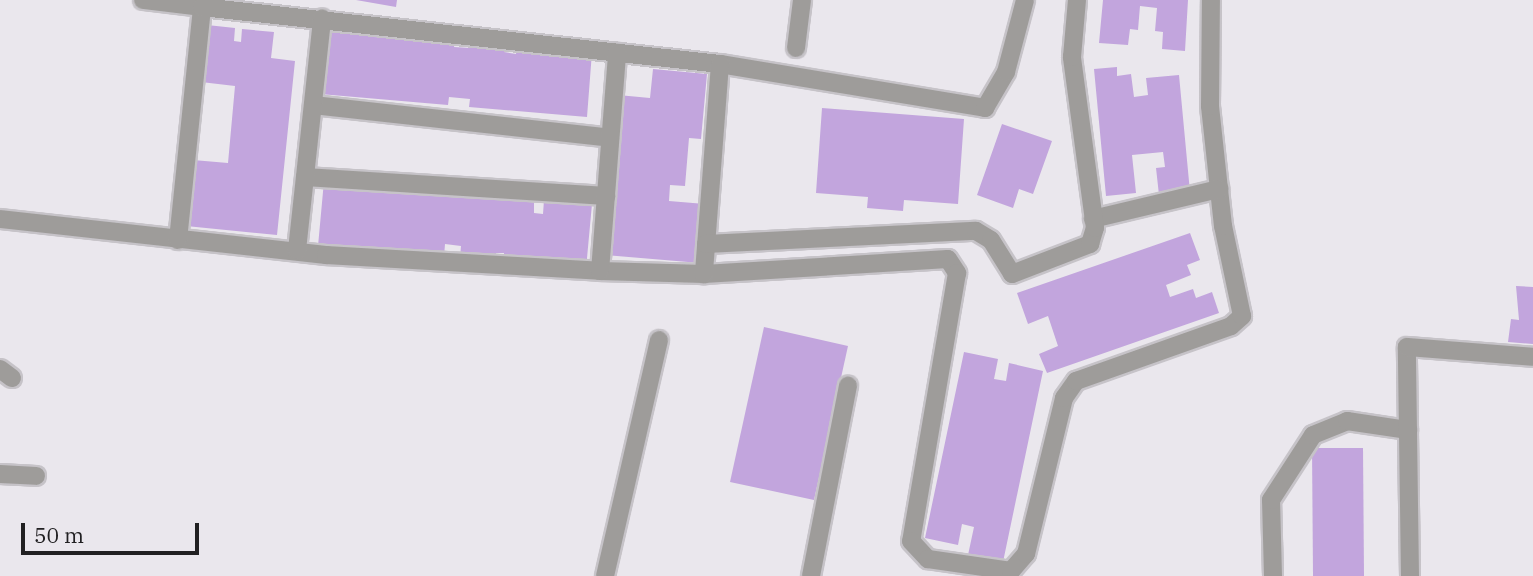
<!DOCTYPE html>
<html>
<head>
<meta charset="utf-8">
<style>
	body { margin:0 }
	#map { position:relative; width:1533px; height:576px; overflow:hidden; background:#eae7ed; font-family:"IBM Plex Serif",serif }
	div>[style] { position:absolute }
	.building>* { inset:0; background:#c2a5dd }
	.roads { filter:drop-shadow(2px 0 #c6c3c8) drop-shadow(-2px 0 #c6c3c8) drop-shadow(0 2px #c6c3c8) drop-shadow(0 -2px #c6c3c8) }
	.minor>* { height:18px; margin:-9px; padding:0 9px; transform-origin:9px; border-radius:9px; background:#9e9c9a }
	span { translate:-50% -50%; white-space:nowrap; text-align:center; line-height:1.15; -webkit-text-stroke:5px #eae7ed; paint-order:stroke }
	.scale { position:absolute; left:21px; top:523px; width:178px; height:32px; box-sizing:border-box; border:4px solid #212022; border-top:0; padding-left:9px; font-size:21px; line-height:24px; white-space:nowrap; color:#212022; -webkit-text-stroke:5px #eae7ed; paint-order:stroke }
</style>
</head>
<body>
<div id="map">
	<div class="building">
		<div style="clip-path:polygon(356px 0,397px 0,396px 7px)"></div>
		<div style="clip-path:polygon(1103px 0,1188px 0,1185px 51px,1162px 49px,1163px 32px,1155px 31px,1157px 8px,1140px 6px,1138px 30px,1130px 29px,1128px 45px,1099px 43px)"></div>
		<div style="clip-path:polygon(207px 25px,235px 28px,234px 41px,241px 42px,242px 29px,274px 32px,271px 58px,295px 61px,277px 235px,186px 226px,193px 160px,228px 163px,235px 86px,201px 82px)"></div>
		<div style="clip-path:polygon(326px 29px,374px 33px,373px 37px,455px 40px,454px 47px,470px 48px,471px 42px,504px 44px,504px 52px,516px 54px,517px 46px,592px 52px,587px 117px,469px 107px,470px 99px,449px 97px,448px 105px,320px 94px)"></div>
		<div style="clip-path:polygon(1117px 67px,1117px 76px,1131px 74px,1134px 97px,1148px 95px,1146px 78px,1179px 75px,1190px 192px,1159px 195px,1156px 168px,1165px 167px,1163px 152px,1132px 155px,1136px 193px,1106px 196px,1094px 69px)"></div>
		<div style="clip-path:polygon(653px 69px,707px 74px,701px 139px,689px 138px,685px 186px,670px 185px,669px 201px,705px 204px,700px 263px,605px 255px,618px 95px,650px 98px)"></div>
		<div style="clip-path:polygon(822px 108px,964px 119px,958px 204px,904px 200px,903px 211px,867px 208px,868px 197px,816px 193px)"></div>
		<div style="clip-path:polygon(1002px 124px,1052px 141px,1033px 194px,1019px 189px,1013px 208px,977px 195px)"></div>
		<div style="clip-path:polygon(324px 181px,534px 199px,534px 213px,543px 214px,544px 200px,592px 204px,586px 269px,504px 262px,504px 253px,496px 253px,495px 261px,460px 258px,461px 246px,445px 244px,444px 257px,318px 246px)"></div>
		<div style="clip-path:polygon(1190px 233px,1200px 260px,1187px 265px,1191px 275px,1166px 285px,1170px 297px,1193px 289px,1196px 298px,1212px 292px,1219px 313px,1047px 373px,1039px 354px,1058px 346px,1048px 316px,1028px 324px,1017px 293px)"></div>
		<div style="clip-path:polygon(1516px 286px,1533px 287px,1533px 344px,1508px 342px,1511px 319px,1519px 320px)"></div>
		<div style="clip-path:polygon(764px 327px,848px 346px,814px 500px,730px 482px)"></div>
		<div style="clip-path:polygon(964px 352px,998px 359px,994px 379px,1006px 381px,1009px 363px,1043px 371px,1003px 562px,968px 555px,974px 527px,962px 524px,958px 545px,925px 538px)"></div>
		<div style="clip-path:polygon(1312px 448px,1363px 448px,1364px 576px,1313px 576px)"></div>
	</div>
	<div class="roads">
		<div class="minor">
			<div style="left:143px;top:0;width:59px;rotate:6.8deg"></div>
			<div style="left:796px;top:48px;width:48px;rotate:-82.9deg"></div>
			<div style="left:720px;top:64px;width:269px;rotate:9.4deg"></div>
			<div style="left:985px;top:108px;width:42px;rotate:-59.7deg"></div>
			<div style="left:1006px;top:72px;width:74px;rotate:-75.2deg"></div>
			<div style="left:313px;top:105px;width:299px;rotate:6.3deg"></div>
			<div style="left:305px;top:177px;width:302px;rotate:3.6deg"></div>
			<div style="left:0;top:219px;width:328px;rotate:6.3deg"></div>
			<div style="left:326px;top:255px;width:274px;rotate:3.3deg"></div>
			<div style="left:600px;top:271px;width:104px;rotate:1.7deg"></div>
			<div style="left:704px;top:274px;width:244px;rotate:-3.5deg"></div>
			<div style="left:948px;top:259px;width:17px;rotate:57deg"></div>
			<div style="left:957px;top:273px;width:272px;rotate:99.7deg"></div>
			<div style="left:911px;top:541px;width:25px;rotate:47deg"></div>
			<div style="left:928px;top:559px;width:84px;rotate:8.2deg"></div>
			<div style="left:1011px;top:571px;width:23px;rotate:-49deg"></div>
			<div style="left:1026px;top:554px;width:161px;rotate:-76.3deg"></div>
			<div style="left:1064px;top:398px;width:21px;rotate:-55deg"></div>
			<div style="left:1076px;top:381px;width:164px;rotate:-19.5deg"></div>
			<div style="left:1231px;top:326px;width:15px;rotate:-42deg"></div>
			<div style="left:1242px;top:316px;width:92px;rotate:-101.9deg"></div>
			<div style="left:1223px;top:226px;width:121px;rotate:-96.2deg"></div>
			<div style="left:1210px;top:106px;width:106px;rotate:-89.5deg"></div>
			<div style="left:1093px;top:219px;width:130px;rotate:-13.4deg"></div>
			<div style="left:178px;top:240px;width:234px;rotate:-84.1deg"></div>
			<div style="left:202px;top:7px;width:521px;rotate:6.28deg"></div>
			<div style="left:720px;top:64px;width:211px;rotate:94.4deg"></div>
			<div style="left:706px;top:244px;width:270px;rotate:-2.8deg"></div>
			<div style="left:976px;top:231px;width:17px;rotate:31deg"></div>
			<div style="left:991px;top:240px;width:40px;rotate:58deg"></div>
			<div style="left:1012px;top:274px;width:84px;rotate:-21deg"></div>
			<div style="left:1090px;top:244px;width:17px;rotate:-73deg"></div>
			<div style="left:1095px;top:228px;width:173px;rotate:-97.7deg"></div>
			<div style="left:1072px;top:57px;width:57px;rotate:-85deg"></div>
			<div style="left:297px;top:250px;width:233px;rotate:-83.8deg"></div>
			<div style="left:600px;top:271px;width:219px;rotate:-85.5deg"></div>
			<div style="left:0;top:369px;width:15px;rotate:37deg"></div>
			<div style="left:0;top:474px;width:36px;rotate:3deg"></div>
			<div style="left:605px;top:576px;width:242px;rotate:-77.1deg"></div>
			<div style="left:811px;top:576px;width:194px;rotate:-79deg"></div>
			<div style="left:1273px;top:576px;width:76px;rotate:-91.5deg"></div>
			<div style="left:1271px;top:500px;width:77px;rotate:-57.1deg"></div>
			<div style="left:1313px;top:435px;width:37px;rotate:-22deg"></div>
			<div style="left:1347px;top:421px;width:62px;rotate:8.4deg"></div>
			<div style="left:1410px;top:576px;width:229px;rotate:-90.8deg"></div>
			<div style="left:1407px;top:347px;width:126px;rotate:4.5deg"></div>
		</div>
	</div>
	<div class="scale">50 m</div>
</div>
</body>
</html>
